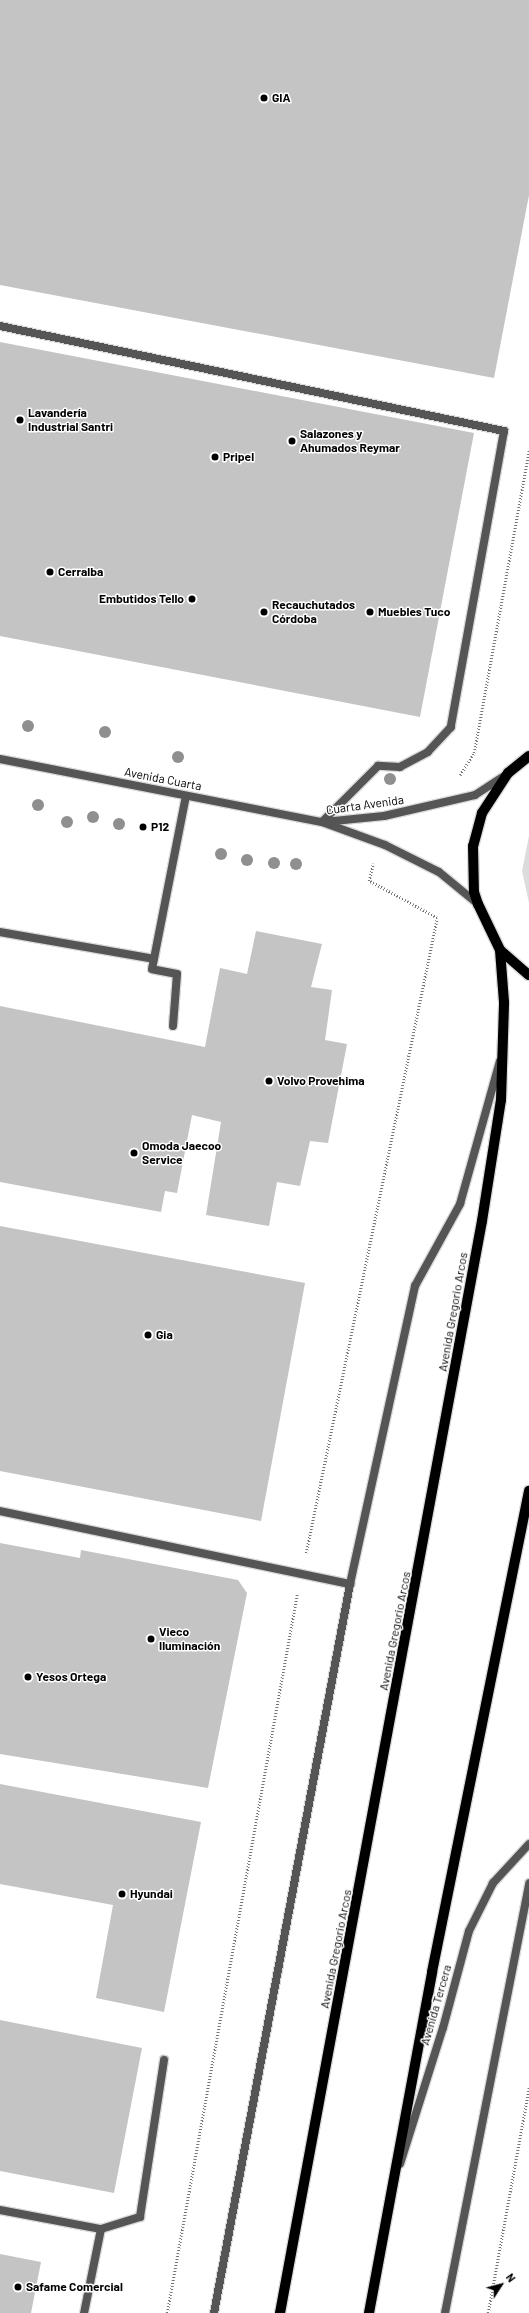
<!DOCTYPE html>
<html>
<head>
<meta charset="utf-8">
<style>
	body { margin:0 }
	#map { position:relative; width:529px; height:2313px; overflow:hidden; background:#fff; font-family:Barlow,sans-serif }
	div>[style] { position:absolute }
	.green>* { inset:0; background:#dcdcdc }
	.building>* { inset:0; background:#c4c4c4 }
	.path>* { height:2.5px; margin-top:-1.25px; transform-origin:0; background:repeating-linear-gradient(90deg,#777 0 1px,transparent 0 3px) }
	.roads { filter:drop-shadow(1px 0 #dbdbdb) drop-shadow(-1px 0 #dbdbdb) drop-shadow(0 1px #dbdbdb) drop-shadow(0 -1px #dbdbdb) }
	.service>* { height:8px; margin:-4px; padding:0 4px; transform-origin:4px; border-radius:4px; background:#555 }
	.minor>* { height:8px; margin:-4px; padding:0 4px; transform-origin:4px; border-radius:4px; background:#555 }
	.primary>* { height:10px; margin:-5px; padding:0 5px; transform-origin:5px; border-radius:5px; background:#000 }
	.trees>* { width:12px; height:12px; margin:-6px; border-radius:50%; background:#8f8f8f }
	.dots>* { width:11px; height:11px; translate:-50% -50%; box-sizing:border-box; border:2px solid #fff; border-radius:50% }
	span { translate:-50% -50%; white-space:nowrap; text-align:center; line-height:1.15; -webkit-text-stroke:3px #fff; paint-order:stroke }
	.poi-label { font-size:12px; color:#000; font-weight:700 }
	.left { translate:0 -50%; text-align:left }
	.right { translate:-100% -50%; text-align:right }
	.street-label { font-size:12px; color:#000 }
	.north { position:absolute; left:481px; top:2265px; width:40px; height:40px; -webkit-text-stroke:3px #fff; paint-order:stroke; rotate:54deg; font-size:11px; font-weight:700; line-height:16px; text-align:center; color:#000 }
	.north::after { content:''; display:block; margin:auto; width:14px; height:18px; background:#000; clip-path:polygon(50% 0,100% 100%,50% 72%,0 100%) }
</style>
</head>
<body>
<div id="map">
	<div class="green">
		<div style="clip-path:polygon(529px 836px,529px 903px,522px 871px)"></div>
	</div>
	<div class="building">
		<div style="clip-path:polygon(0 0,529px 0,529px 195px,494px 378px,0 285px)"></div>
		<div style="clip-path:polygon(0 342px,474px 433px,420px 717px,0 636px)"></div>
		<div style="clip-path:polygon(256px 931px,322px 944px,311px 987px,332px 990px,325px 1040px,347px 1044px,328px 1143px,310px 1141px,300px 1186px,277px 1182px,269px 1226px,206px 1215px,221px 1122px,192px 1115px,177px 1193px,165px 1191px,161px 1212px,0 1182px,0 1006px,205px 1047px,220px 968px,247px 974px)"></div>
		<div style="clip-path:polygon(0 1226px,305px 1283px,261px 1521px,0 1471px)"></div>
		<div style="clip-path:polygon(0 1543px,80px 1558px,81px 1550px,238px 1580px,247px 1593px,208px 1788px,0 1754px)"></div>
		<div style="clip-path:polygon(0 1784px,201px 1822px,164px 2012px,96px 1998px,113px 1905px,0 1884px)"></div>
		<div style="clip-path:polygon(0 2020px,142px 2048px,114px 2193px,0 2171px)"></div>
		<div style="clip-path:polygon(0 2254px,41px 2262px,31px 2313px,0 2313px)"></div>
	</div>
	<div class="path">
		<div style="left:460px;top:775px;width:26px;rotate:-58deg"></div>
		<div style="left:474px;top:753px;width:309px;rotate:-79.7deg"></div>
		<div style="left:306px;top:1553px;width:648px;rotate:-78.34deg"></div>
		<div style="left:437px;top:918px;width:77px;rotate:-151.4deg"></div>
		<div style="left:369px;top:881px;width:18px;rotate:-77deg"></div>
		<div style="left:167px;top:2313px;width:730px;rotate:-79.74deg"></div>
		<div style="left:488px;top:2313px;width:230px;rotate:-79.7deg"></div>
	</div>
	<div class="roads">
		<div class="service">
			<div style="left:0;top:326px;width:515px;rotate:11.77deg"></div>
			<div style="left:504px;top:431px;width:301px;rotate:100.2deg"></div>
			<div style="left:451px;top:727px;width:34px;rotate:133deg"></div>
			<div style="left:428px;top:752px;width:32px;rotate:152deg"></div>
			<div style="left:400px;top:767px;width:22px;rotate:-177deg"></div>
			<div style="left:378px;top:766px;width:79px;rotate:135deg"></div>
			<div style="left:0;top:1511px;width:358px;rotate:11.8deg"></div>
			<div style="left:0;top:2210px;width:103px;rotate:10.7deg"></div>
			<div style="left:101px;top:2229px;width:86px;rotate:101.4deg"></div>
			<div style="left:101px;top:2229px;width:41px;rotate:-17.1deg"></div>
			<div style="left:140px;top:2217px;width:159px;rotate:-81.3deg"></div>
			<div style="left:214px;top:2313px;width:742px;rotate:-79.43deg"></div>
			<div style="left:350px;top:1584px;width:305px;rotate:-77.7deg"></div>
			<div style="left:415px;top:1286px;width:94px;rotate:-61.2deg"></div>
			<div style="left:460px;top:1204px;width:148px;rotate:-74.4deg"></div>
			<div style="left:445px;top:2313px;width:438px;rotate:-78.9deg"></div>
		</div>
		<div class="minor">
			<div style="left:0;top:759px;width:328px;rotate:11.1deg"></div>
			<div style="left:322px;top:822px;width:67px;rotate:20.1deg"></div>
			<div style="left:385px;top:845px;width:60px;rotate:26.6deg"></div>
			<div style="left:439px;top:872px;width:50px;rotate:39.4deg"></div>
			<div style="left:324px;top:822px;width:60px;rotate:-5.7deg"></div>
			<div style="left:384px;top:816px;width:93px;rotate:-13deg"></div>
			<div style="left:475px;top:795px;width:37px;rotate:-33deg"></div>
			<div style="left:0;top:932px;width:156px;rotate:9.9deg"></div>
			<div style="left:173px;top:1026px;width:52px;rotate:-85.6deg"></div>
			<div style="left:177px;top:974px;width:25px;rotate:-169deg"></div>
			<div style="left:152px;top:969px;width:176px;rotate:-78.9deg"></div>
			<div style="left:400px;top:2164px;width:143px;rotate:-72.5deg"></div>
			<div style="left:443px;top:2028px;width:100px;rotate:-75deg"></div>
			<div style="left:469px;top:1931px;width:54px;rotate:-63.4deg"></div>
			<div style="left:493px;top:1883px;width:53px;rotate:-47.3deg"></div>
		</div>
		<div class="primary">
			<div style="left:529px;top:756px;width:27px;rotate:141deg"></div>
			<div style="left:508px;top:773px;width:48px;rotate:123deg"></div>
			<div style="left:482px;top:813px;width:34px;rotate:105deg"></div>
			<div style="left:473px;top:846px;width:46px;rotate:88.8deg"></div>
			<div style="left:474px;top:892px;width:13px;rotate:72deg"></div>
			<div style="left:478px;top:904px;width:51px;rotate:64.4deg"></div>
			<div style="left:500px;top:950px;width:38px;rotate:41deg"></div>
			<div style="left:280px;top:2313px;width:1111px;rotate:-79.52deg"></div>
			<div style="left:482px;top:1221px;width:122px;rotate:-81.1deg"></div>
			<div style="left:501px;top:1100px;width:98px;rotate:-88.2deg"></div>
			<div style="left:504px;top:1002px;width:52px;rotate:-94.4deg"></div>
			<div style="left:369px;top:2313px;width:347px;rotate:-79.5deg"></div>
			<div style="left:432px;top:1972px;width:491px;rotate:-78.6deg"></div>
		</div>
	</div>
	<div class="trees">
		<div style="left:28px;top:726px"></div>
		<div style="left:105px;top:732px"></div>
		<div style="left:178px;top:757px"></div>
		<div style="left:390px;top:779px"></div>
		<div style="left:38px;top:805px"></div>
		<div style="left:93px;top:817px"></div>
		<div style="left:67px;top:822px"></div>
		<div style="left:119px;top:824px"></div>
		<div style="left:221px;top:854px"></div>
		<div style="left:247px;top:860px"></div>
		<div style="left:274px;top:863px"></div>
		<div style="left:296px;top:864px"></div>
	</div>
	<div class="dots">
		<div style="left:264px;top:98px;background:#000"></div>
		<div style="left:20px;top:420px;background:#000"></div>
		<div style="left:292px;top:441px;background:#000"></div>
		<div style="left:215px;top:457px;background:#000"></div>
		<div style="left:50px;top:572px;background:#000"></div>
		<div style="left:192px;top:599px;background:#000"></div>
		<div style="left:264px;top:612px;background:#000"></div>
		<div style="left:370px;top:612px;background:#000"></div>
		<div style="left:143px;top:827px;background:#000"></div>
		<div style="left:269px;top:1081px;background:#000"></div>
		<div style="left:134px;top:1153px;background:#000"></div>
		<div style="left:148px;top:1335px;background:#000"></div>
		<div style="left:151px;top:1639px;background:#000"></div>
		<div style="left:28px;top:1677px;background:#000"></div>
		<div style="left:122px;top:1894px;background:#000"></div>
		<div style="left:18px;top:2287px;background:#000"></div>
	</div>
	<div class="poi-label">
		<span class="left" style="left:272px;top:98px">GIA</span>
		<span class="left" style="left:28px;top:420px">Lavandería<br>Industrial Santri</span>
		<span class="left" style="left:300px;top:441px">Salazones y<br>Ahumados Reymar</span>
		<span class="left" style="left:223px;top:457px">Pripel</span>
		<span class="left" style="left:58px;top:572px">Cerralba</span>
		<span class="right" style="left:184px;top:599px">Embutidos Tello</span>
		<span class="left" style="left:272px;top:612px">Recauchutados<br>Córdoba</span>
		<span class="left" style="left:378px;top:612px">Muebles Tuco</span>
		<span class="left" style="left:151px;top:827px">P12</span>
		<span class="left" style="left:277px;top:1081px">Volvo Provehima</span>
		<span class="left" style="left:142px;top:1153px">Omoda Jaecoo<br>Service</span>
		<span class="left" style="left:156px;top:1335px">Gia</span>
		<span class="left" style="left:159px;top:1639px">Vieco<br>Iluminación</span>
		<span class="left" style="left:36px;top:1677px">Yesos Ortega</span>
		<span class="left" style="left:130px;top:1894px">Hyundai</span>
		<span class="left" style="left:26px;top:2287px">Safame Comercial</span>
	</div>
	<div class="street-label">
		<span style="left:163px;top:779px;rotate:11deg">Avenida Cuarta</span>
		<span style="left:365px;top:805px;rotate:-8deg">Cuarta Avenida</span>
		<span style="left:453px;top:1312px;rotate:-80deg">Avenida Gregorio Arcos</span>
		<span style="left:395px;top:1631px;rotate:-79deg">Avenida Gregorio Arcos</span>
		<span style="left:336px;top:1949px;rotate:-79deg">Avenida Gregorio Arcos</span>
		<span style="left:436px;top:2005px;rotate:-74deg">Avenida Tercera</span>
	</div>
	<div class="north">N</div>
</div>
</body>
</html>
